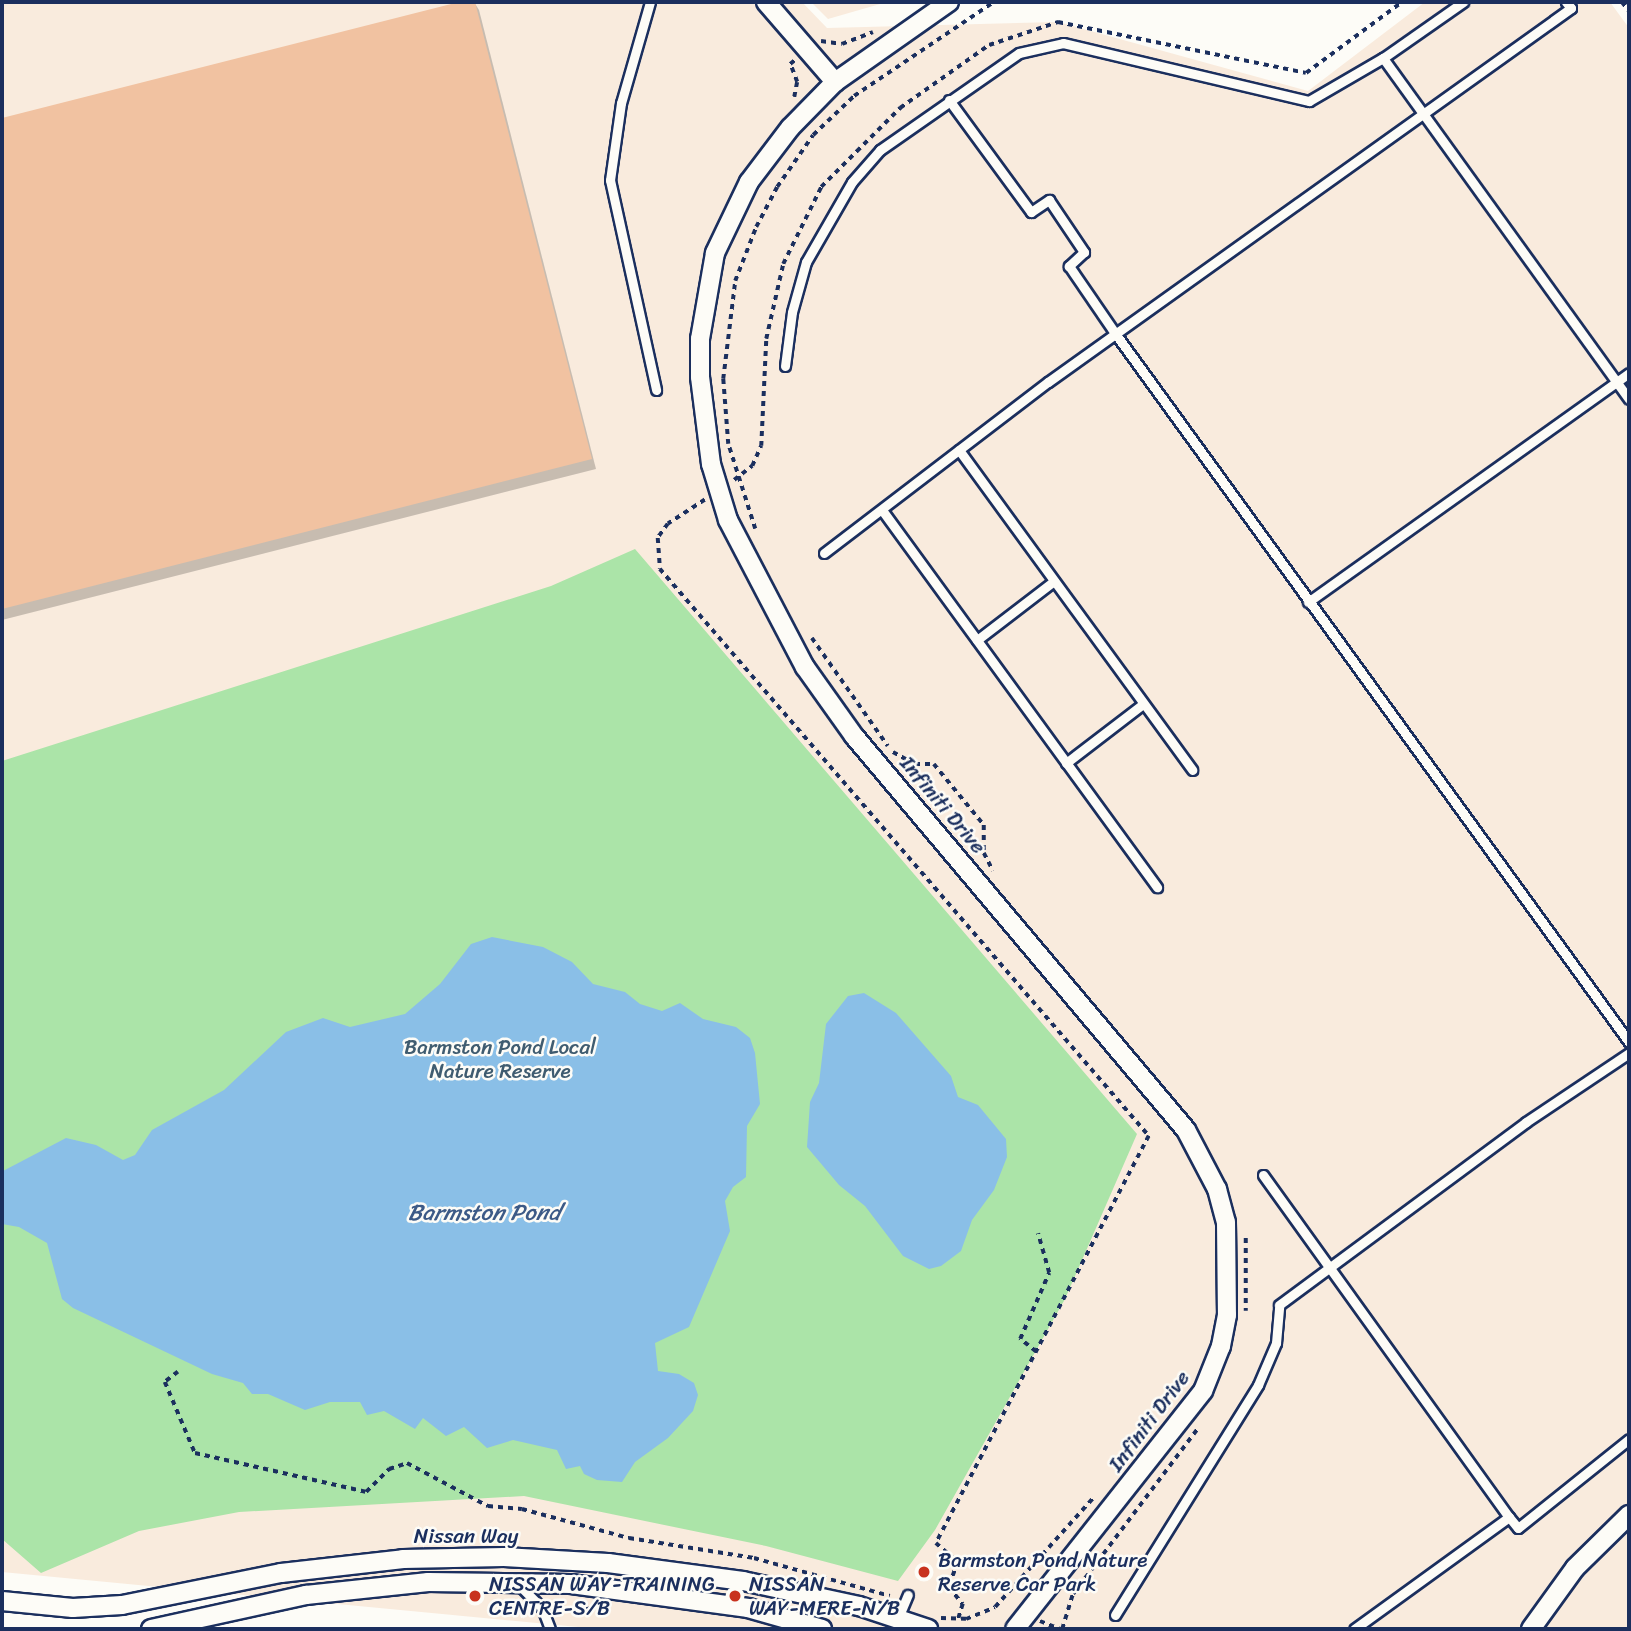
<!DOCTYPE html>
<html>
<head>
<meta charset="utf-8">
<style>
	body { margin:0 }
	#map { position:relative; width:1631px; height:1631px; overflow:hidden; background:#fdfcf7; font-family:Sriracha,sans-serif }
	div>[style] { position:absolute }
	.built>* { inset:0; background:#f9ebdd }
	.green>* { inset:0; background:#abe4a8 }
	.water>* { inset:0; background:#8abfe7 }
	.shadow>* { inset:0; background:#0003 }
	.building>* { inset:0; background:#f1c2a1 }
	.path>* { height:3.5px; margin-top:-1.75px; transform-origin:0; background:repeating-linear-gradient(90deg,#1b2f5e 0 5px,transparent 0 10px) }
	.roads { filter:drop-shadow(2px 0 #1b2f5e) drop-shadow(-2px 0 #1b2f5e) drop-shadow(0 2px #1b2f5e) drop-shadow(0 -2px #1b2f5e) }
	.lane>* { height:9px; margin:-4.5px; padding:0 4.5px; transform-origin:4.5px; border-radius:4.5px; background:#fdfcf7 }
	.street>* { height:18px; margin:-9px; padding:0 9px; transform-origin:9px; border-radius:9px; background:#fdfcf7 }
	.dots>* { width:19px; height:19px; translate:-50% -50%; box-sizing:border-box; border:4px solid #fdfcf7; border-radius:50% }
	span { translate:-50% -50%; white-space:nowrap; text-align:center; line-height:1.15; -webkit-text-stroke:5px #fdfcf7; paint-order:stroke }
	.street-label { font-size:21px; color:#1b2f5e }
	.park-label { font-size:21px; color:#3f5c70 }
	.poi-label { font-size:21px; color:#1b2f5e }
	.left { translate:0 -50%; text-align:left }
	.water-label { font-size:23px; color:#3c5a87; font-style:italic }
	.frame { position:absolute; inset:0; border:4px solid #1b2f5e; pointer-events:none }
</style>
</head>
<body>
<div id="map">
	<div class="built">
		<div style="clip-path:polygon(2px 2px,802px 2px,827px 28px,1058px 22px,1308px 91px,1425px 2px,1610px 2px,1629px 28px,1629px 1629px,599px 1629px,2px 1572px)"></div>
		<div style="clip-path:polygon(811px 2px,887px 2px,828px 19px)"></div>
	</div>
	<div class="green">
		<div style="clip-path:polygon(635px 549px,1137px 1134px,1065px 1299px,935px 1530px,898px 1581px,766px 1546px,524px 1496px,239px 1512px,139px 1531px,41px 1573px,2px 1539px,2px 761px,551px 586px)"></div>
	</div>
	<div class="water">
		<div style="clip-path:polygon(492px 937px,543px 947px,572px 962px,593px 984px,625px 992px,640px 1004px,662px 1011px,680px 1003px,703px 1019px,736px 1027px,750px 1038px,755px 1053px,760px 1104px,747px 1126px,746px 1177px,733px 1187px,725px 1201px,730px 1231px,689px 1327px,655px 1343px,658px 1371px,679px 1374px,694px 1383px,698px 1395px,693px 1411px,668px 1438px,635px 1462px,622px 1482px,597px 1480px,584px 1474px,580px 1466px,566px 1469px,557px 1450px,513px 1440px,487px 1448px,464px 1427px,446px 1436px,423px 1418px,415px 1429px,384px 1411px,367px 1415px,360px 1402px,330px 1402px,305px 1410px,268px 1394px,252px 1394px,243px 1383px,212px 1374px,73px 1308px,62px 1299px,47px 1243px,19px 1227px,2px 1224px,3px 1171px,66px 1138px,96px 1145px,123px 1160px,135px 1155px,152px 1130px,224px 1090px,286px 1032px,323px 1018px,350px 1027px,405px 1014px,440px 984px,471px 944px)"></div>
		<div style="clip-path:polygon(864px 993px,896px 1013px,951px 1076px,958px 1097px,978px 1105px,1006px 1139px,1007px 1157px,994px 1190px,972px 1220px,961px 1251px,941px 1266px,929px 1269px,903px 1256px,865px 1206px,839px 1185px,807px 1147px,810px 1102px,819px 1083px,826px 1024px,848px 996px)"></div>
	</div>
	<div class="shadow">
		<div style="clip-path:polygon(466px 2px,474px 2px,479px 10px,596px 469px,2px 620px,2px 120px)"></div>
	</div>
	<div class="building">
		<div style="clip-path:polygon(459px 2px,475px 2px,592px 459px,2px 609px,2px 118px)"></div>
	</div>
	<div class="path">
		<div style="left:1622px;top:2px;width:11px;rotate:52deg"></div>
		<div style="left:821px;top:41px;width:21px;rotate:8deg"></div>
		<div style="left:842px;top:44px;width:33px;rotate:-21deg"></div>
		<div style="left:794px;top:97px;width:15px;rotate:-79deg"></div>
		<div style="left:797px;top:82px;width:19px;rotate:-111deg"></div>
		<div style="left:790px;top:64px;width:6px;rotate:-39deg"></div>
		<div style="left:734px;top:480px;width:23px;rotate:-38deg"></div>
		<div style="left:752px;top:466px;width:22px;rotate:-66deg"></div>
		<div style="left:761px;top:446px;width:107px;rotate:-87.3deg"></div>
		<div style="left:766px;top:339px;width:77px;rotate:-77.2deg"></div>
		<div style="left:783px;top:264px;width:86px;rotate:-63.7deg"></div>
		<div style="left:821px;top:187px;width:112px;rotate:-45deg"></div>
		<div style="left:900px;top:108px;width:109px;rotate:-35.3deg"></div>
		<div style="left:989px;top:45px;width:73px;rotate:-18.4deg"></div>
		<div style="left:1058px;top:22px;width:253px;rotate:11.6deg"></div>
		<div style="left:1306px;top:73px;width:119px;rotate:-36.5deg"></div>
		<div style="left:705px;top:500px;width:44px;rotate:147deg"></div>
		<div style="left:668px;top:524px;width:17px;rotate:126deg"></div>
		<div style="left:658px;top:538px;width:31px;rotate:86deg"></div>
		<div style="left:660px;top:569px;width:749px;rotate:49.22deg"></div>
		<div style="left:1149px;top:1136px;width:459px;rotate:117.6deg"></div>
		<div style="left:936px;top:1543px;width:29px;rotate:41deg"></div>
		<div style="left:958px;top:1562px;width:27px;rotate:110deg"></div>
		<div style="left:949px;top:1587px;width:22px;rotate:51deg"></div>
		<div style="left:963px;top:1604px;width:17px;rotate:107deg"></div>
		<div style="left:755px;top:529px;width:89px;rotate:-107.6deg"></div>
		<div style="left:728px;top:444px;width:65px;rotate:-94.4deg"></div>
		<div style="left:723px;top:379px;width:99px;rotate:-83deg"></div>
		<div style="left:735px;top:281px;width:58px;rotate:-68.7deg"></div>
		<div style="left:756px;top:227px;width:45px;rotate:-62.3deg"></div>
		<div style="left:777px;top:187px;width:63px;rotate:-55.3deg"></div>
		<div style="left:813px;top:135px;width:57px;rotate:-43.6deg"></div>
		<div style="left:854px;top:96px;width:169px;rotate:-33.9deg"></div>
		<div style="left:812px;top:638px;width:132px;rotate:54.9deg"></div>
		<div style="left:893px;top:752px;width:25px;rotate:29deg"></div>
		<div style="left:915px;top:764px;width:19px"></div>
		<div style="left:934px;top:764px;width:79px;rotate:50.7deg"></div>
		<div style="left:984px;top:825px;width:28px;rotate:90deg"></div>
		<div style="left:984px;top:853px;width:20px;rotate:63deg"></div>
		<div style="left:1246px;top:1238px;width:73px;rotate:90deg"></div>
		<div style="left:1036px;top:1352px;width:21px;rotate:-141deg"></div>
		<div style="left:1020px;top:1339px;width:72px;rotate:-66.3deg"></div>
		<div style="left:1049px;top:1273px;width:41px;rotate:-105.8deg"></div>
		<div style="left:178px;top:1372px;width:16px;rotate:142deg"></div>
		<div style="left:165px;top:1382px;width:77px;rotate:67.1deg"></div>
		<div style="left:195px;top:1453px;width:175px;rotate:12.8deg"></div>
		<div style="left:366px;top:1492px;width:33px;rotate:-45deg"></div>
		<div style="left:389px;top:1469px;width:19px;rotate:-18deg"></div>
		<div style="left:407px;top:1463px;width:92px;rotate:28deg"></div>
		<div style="left:488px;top:1506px;width:34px;rotate:5deg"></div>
		<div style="left:522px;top:1509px;width:111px;rotate:15.2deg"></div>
		<div style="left:629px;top:1538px;width:127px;rotate:9.1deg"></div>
		<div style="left:754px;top:1558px;width:141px;rotate:15.6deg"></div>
		<div style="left:555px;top:1608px;width:22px;rotate:10deg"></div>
		<div style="left:577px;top:1612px;width:22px;rotate:-16deg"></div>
		<div style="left:941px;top:1618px;width:25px;rotate:2deg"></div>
		<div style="left:966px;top:1619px;width:31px;rotate:-22deg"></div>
		<div style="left:995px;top:1607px;width:149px;rotate:-48deg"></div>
		<div style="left:1040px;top:1621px;width:22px;rotate:22deg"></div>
		<div style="left:1062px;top:1629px;width:37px;rotate:-73deg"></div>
		<div style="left:1073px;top:1594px;width:209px;rotate:-53deg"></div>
	</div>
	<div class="roads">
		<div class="lane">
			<div style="left:650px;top:2px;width:105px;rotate:106deg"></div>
			<div style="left:621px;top:103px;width:78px;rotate:98.1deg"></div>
			<div style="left:610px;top:180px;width:215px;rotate:77.6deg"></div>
			<div style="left:1383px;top:58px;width:420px;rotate:54.2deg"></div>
			<div style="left:949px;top:100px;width:139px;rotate:53.8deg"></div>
			<div style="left:1031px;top:212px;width:22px;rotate:-34deg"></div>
			<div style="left:1049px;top:200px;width:63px;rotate:56.1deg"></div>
			<div style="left:1084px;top:252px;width:21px;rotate:137deg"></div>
			<div style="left:1069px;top:266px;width:85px;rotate:55.6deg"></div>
			<div style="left:1117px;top:336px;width:872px;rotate:54.05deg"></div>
			<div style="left:785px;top:366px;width:54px;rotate:-82.6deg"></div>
			<div style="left:792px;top:312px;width:52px;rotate:-74.4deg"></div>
			<div style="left:806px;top:262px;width:92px;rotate:-60.1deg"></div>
			<div style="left:852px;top:182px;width:43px;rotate:-48.8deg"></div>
			<div style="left:880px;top:150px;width:169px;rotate:-34.9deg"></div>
			<div style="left:1019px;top:53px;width:45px;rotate:-12.8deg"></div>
			<div style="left:1063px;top:43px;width:253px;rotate:13.3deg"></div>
			<div style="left:1309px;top:101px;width:86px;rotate:-30.2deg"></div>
			<div style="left:1383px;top:58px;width:98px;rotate:-35deg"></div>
			<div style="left:959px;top:450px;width:396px;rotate:53.9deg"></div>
			<div style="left:882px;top:510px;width:467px;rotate:53.9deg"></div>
			<div style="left:824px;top:553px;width:282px;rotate:-37.4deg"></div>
			<div style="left:1048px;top:382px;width:643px;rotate:-35.57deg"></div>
			<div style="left:1571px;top:8px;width:8px;rotate:-130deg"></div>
			<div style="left:1308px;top:602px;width:394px;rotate:-35.5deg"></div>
			<div style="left:977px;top:640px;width:97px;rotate:-37.5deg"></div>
			<div style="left:1066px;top:763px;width:97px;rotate:-37.5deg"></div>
			<div style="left:1263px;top:1175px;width:421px;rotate:54.3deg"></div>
			<div style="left:1509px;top:1517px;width:191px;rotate:144.1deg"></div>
			<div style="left:1509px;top:1517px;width:14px;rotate:51deg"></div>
			<div style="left:1518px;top:1528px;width:142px;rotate:-38.7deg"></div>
			<div style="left:520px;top:1586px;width:31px;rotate:45deg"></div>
			<div style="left:542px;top:1608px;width:22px;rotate:69deg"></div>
			<div style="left:1115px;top:1615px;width:271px;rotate:-58.1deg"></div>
			<div style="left:1258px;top:1385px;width:46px;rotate:-66.8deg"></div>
			<div style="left:1276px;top:1343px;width:38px;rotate:-85deg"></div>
			<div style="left:1279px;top:1305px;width:307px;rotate:-36.5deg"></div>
			<div style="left:1526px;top:1122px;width:124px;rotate:-33.8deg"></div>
			<div style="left:898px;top:1618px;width:25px;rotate:-67deg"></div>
		</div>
		<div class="street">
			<div style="left:766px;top:2px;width:106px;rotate:49.2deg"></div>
			<div style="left:949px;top:2px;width:139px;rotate:144.9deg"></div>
			<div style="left:835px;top:82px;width:64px;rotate:134.4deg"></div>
			<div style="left:790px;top:128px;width:68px;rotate:127.2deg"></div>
			<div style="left:749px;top:182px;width:79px;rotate:115.6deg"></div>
			<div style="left:715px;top:253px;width:87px;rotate:99.9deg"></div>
			<div style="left:700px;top:339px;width:38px;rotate:90deg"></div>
			<div style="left:700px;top:377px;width:88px;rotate:82.8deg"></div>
			<div style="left:711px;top:464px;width:59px;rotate:73.1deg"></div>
			<div style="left:728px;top:520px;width:166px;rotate:62.4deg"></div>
			<div style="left:805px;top:667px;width:85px;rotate:54.6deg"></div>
			<div style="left:854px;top:736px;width:515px;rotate:49.88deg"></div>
			<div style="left:1186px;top:1130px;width:67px;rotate:62.3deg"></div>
			<div style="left:1217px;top:1189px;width:34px;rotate:75deg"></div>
			<div style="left:1226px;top:1222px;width:93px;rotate:89.4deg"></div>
			<div style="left:1227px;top:1315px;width:32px;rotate:101deg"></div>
			<div style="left:1221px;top:1346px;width:48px;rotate:111.8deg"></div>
			<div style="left:1203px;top:1391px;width:303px;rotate:128.3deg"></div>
			<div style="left:2px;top:1601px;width:71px;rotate:5.6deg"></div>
			<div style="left:73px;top:1608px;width:49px;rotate:-3.5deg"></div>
			<div style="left:122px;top:1605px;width:162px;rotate:-11.4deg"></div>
			<div style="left:281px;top:1573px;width:123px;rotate:-6.5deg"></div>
			<div style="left:403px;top:1559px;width:101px;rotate:-1.1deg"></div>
			<div style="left:504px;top:1557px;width:104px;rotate:3.3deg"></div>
			<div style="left:608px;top:1563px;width:136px;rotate:7.6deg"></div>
			<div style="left:743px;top:1581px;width:119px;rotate:12.2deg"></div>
			<div style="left:859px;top:1606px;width:73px;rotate:18.4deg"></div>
			<div style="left:151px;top:1629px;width:159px;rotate:-12.4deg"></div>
			<div style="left:306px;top:1595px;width:123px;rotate:-6.1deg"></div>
			<div style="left:428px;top:1582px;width:143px;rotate:0.8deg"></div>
			<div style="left:571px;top:1584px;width:179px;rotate:7.7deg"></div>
			<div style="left:748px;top:1608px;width:77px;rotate:15.8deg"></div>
			<div style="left:1531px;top:1629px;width:75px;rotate:-54.2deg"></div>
			<div style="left:1575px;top:1568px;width:76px;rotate:-44.5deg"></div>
		</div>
	</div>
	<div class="dots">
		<div style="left:924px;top:1572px;background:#c8321e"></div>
		<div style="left:475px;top:1596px;background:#c8321e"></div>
		<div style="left:735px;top:1596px;background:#c8321e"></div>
	</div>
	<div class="street-label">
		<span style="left:943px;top:805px;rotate:50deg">Infiniti Drive</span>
		<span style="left:1149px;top:1421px;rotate:-53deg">Infiniti Drive</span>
		<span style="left:466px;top:1536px">Nissan Way</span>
	</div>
	<div class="park-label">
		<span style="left:500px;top:1059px">Barmston Pond Local<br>Nature Reserve</span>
	</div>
	<div class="poi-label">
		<span class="left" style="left:938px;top:1572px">Barmston Pond Nature<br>Reserve Car Park</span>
		<span class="left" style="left:489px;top:1596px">NISSAN WAY-TRAINING<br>CENTRE-S/B</span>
		<span class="left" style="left:749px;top:1596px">NISSAN<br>WAY-MERE-N/B</span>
	</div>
	<div class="water-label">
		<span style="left:484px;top:1213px">Barmston Pond</span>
	</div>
	<div class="frame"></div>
</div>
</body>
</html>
